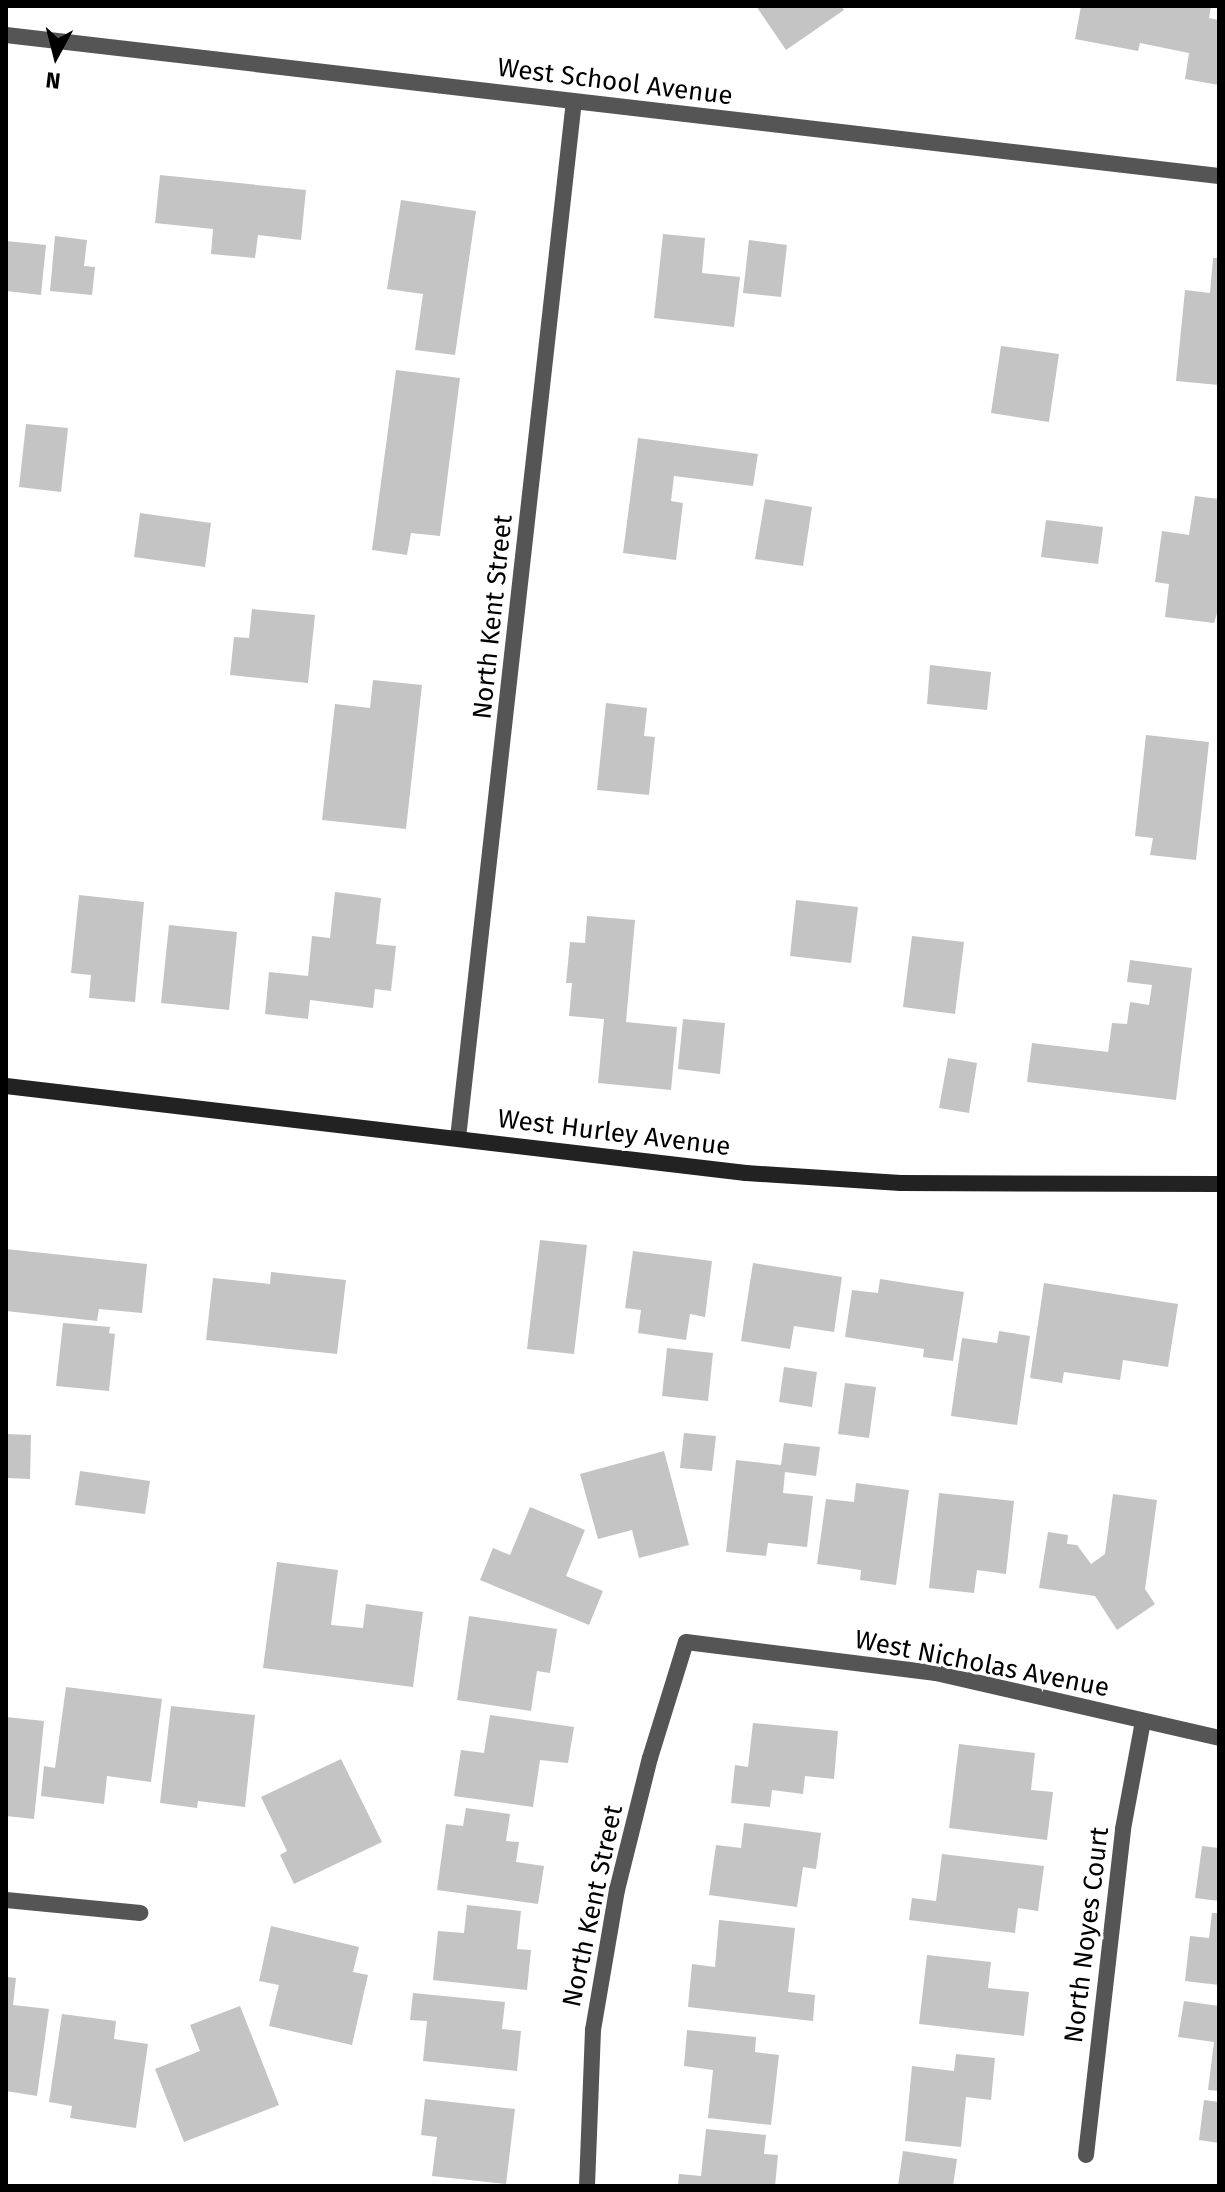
<!DOCTYPE html>
<html>
<head>
<meta charset="utf-8">
<style>
	body { margin:0 }
	#map { position:relative; width:1225px; height:2192px; overflow:hidden; background:#fff; font-family:"Fira Sans",sans-serif }
	div>[style] { position:absolute }
	.building>* { inset:0; background:#c4c4c4 }
	.street>* { height:16px; margin:-8px; padding:0 8px; transform-origin:8px; border-radius:8px; background:#555 }
	.secondary>* { height:16px; margin:-8px; padding:0 8px; transform-origin:8px; border-radius:8px; background:#222 }
	span { translate:-50% -50%; white-space:nowrap; text-align:center; line-height:1.15; -webkit-text-stroke:6px #fff; paint-order:stroke }
	.street-label { font-size:26px; color:#000 }
	.frame { position:absolute; inset:0; border:8px solid #000; pointer-events:none }
	.north { position:absolute; left:16px; top:16px; width:80px; height:80px; -webkit-text-stroke:6px #fff; paint-order:stroke; rotate:187deg; font-size:22px; font-weight:700; line-height:32px; text-align:center; color:#000 }
	.north::after { content:''; display:block; margin:auto; width:28px; height:36px; background:#000; clip-path:polygon(50% 0,100% 100%,50% 72%,0 100%) }
</style>
</head>
<body>
<div id="map">
	<div class="building">
		<div style="clip-path:polygon(756px 6px,841px 6px,844px 10px,786px 50px)"></div>
		<div style="clip-path:polygon(1081px 6px,1211px 6px,1209px 18px,1219px 20px,1219px 85px,1185px 79px,1189px 53px,1140px 43px,1138px 51px,1075px 39px)"></div>
		<div style="clip-path:polygon(160px 175px,306px 190px,301px 240px,258px 235px,255px 258px,211px 254px,213px 229px,155px 223px)"></div>
		<div style="clip-path:polygon(401px 200px,476px 211px,455px 355px,415px 350px,423px 294px,387px 289px)"></div>
		<div style="clip-path:polygon(663px 234px,705px 238px,702px 273px,740px 277px,734px 327px,654px 318px)"></div>
		<div style="clip-path:polygon(55px 236px,87px 240px,84px 266px,95px 267px,92px 295px,50px 291px)"></div>
		<div style="clip-path:polygon(749px 240px,787px 245px,781px 297px,743px 293px)"></div>
		<div style="clip-path:polygon(6px 241px,46px 245px,41px 295px,6px 291px)"></div>
		<div style="clip-path:polygon(1213px 258px,1219px 258px,1219px 385px,1176px 381px,1185px 290px,1210px 293px)"></div>
		<div style="clip-path:polygon(1001px 346px,1059px 354px,1049px 422px,991px 413px)"></div>
		<div style="clip-path:polygon(396px 370px,460px 378px,440px 536px,411px 533px,407px 555px,372px 550px)"></div>
		<div style="clip-path:polygon(26px 424px,68px 428px,61px 492px,19px 487px)"></div>
		<div style="clip-path:polygon(638px 438px,758px 454px,753px 486px,674px 476px,671px 501px,683px 503px,676px 560px,623px 553px)"></div>
		<div style="clip-path:polygon(1195px 496px,1219px 499px,1219px 607px,1214px 623px,1165px 617px,1169px 584px,1155px 582px,1162px 531px,1189px 535px)"></div>
		<div style="clip-path:polygon(765px 499px,812px 507px,803px 566px,755px 559px)"></div>
		<div style="clip-path:polygon(140px 513px,211px 523px,205px 567px,134px 557px)"></div>
		<div style="clip-path:polygon(1046px 520px,1103px 527px,1098px 564px,1041px 557px)"></div>
		<div style="clip-path:polygon(252px 609px,315px 615px,308px 683px,230px 675px,234px 637px,249px 638px)"></div>
		<div style="clip-path:polygon(930px 665px,991px 672px,987px 710px,927px 704px)"></div>
		<div style="clip-path:polygon(373px 680px,422px 685px,406px 829px,322px 820px,335px 704px,370px 708px)"></div>
		<div style="clip-path:polygon(606px 703px,647px 708px,644px 736px,655px 737px,649px 795px,597px 790px)"></div>
		<div style="clip-path:polygon(1146px 735px,1209px 742px,1196px 860px,1150px 855px,1153px 838px,1135px 836px)"></div>
		<div style="clip-path:polygon(335px 892px,381px 898px,376px 944px,396px 946px,391px 991px,375px 989px,373px 1008px,310px 1000px,308px 1019px,265px 1014px,269px 972px,308px 976px,312px 936px,330px 938px)"></div>
		<div style="clip-path:polygon(79px 895px,144px 902px,135px 1002px,89px 998px,91px 975px,71px 973px)"></div>
		<div style="clip-path:polygon(796px 900px,858px 907px,851px 963px,790px 956px)"></div>
		<div style="clip-path:polygon(587px 916px,635px 920px,626px 1022px,677px 1027px,671px 1090px,598px 1083px,604px 1019px,569px 1016px,572px 983px,566px 983px,570px 942px,585px 943px)"></div>
		<div style="clip-path:polygon(169px 925px,237px 932px,229px 1010px,161px 1003px)"></div>
		<div style="clip-path:polygon(912px 936px,964px 942px,955px 1014px,903px 1007px)"></div>
		<div style="clip-path:polygon(1130px 960px,1192px 968px,1176px 1100px,1027px 1082px,1032px 1043px,1108px 1052px,1112px 1023px,1127px 1024px,1130px 1002px,1149px 1005px,1152px 985px,1127px 982px)"></div>
		<div style="clip-path:polygon(683px 1019px,725px 1023px,720px 1074px,678px 1069px)"></div>
		<div style="clip-path:polygon(948px 1058px,977px 1063px,969px 1113px,939px 1108px)"></div>
		<div style="clip-path:polygon(540px 1240px,587px 1245px,574px 1354px,527px 1349px)"></div>
		<div style="clip-path:polygon(6px 1249px,147px 1264px,142px 1313px,99px 1309px,97px 1321px,6px 1311px)"></div>
		<div style="clip-path:polygon(633px 1251px,712px 1261px,705px 1317px,690px 1314px,686px 1340px,638px 1333px,641px 1310px,625px 1308px)"></div>
		<div style="clip-path:polygon(753px 1263px,842px 1277px,834px 1332px,794px 1326px,790px 1349px,741px 1341px)"></div>
		<div style="clip-path:polygon(271px 1272px,346px 1280px,337px 1354px,206px 1340px,213px 1278px,270px 1284px)"></div>
		<div style="clip-path:polygon(880px 1279px,964px 1292px,953px 1361px,923px 1357px,924px 1349px,845px 1337px,852px 1290px,878px 1293px)"></div>
		<div style="clip-path:polygon(1044px 1283px,1178px 1304px,1168px 1367px,1123px 1360px,1120px 1380px,1064px 1372px,1062px 1383px,1030px 1378px)"></div>
		<div style="clip-path:polygon(63px 1323px,110px 1327px,109px 1333px,115px 1334px,109px 1391px,56px 1386px)"></div>
		<div style="clip-path:polygon(999px 1331px,1030px 1336px,1017px 1425px,951px 1416px,962px 1338px,997px 1343px)"></div>
		<div style="clip-path:polygon(667px 1348px,713px 1353px,708px 1401px,662px 1396px)"></div>
		<div style="clip-path:polygon(784px 1367px,817px 1372px,812px 1407px,779px 1402px)"></div>
		<div style="clip-path:polygon(845px 1383px,876px 1387px,869px 1438px,838px 1434px)"></div>
		<div style="clip-path:polygon(684px 1433px,716px 1436px,712px 1471px,680px 1468px)"></div>
		<div style="clip-path:polygon(6px 1434px,31px 1435px,30px 1479px,6px 1478px)"></div>
		<div style="clip-path:polygon(784px 1443px,820px 1447px,816px 1476px,785px 1472px,783px 1493px,813px 1496px,807px 1547px,768px 1543px,766px 1556px,726px 1552px,736px 1460px,781px 1465px)"></div>
		<div style="clip-path:polygon(664px 1451px,689px 1545px,639px 1558px,632px 1530px,598px 1539px,580px 1474px)"></div>
		<div style="clip-path:polygon(80px 1471px,150px 1481px,145px 1514px,75px 1505px)"></div>
		<div style="clip-path:polygon(856px 1483px,909px 1490px,896px 1585px,860px 1580px,861px 1570px,817px 1564px,826px 1499px,854px 1502px)"></div>
		<div style="clip-path:polygon(939px 1493px,1014px 1501px,1006px 1574px,977px 1570px,974px 1593px,929px 1588px)"></div>
		<div style="clip-path:polygon(1113px 1494px,1157px 1500px,1145px 1589px,1155px 1604px,1117px 1630px,1095px 1596px,1039px 1588px,1048px 1532px,1068px 1535px,1067px 1544px,1077px 1545px,1091px 1564px,1105px 1554px)"></div>
		<div style="clip-path:polygon(530px 1507px,585px 1530px,566px 1576px,603px 1591px,589px 1625px,480px 1580px,493px 1548px,510px 1555px)"></div>
		<div style="clip-path:polygon(277px 1562px,338px 1570px,331px 1625px,363px 1628px,366px 1604px,423px 1612px,413px 1687px,263px 1668px)"></div>
		<div style="clip-path:polygon(469px 1616px,557px 1629px,550px 1673px,537px 1671px,531px 1711px,457px 1700px)"></div>
		<div style="clip-path:polygon(66px 1687px,162px 1699px,151px 1782px,107px 1776px,104px 1804px,41px 1796px,44px 1766px,55px 1768px)"></div>
		<div style="clip-path:polygon(171px 1706px,255px 1715px,245px 1807px,198px 1801px,197px 1808px,160px 1803px)"></div>
		<div style="clip-path:polygon(490px 1715px,574px 1727px,568px 1763px,540px 1760px,533px 1807px,454px 1796px,461px 1750px,484px 1753px)"></div>
		<div style="clip-path:polygon(6px 1717px,44px 1721px,34px 1819px,6px 1816px)"></div>
		<div style="clip-path:polygon(753px 1723px,838px 1731px,834px 1779px,805px 1776px,803px 1794px,772px 1790px,770px 1807px,731px 1803px,735px 1765px,748px 1767px)"></div>
		<div style="clip-path:polygon(959px 1744px,1035px 1753px,1031px 1790px,1053px 1792px,1047px 1840px,949px 1828px)"></div>
		<div style="clip-path:polygon(341px 1759px,382px 1842px,294px 1884px,280px 1855px,287px 1851px,261px 1797px)"></div>
		<div style="clip-path:polygon(466px 1808px,510px 1814px,506px 1841px,519px 1842px,516px 1862px,544px 1866px,538px 1904px,437px 1890px,446px 1824px,463px 1826px)"></div>
		<div style="clip-path:polygon(744px 1823px,821px 1833px,816px 1869px,803px 1867px,797px 1907px,709px 1895px,716px 1845px,741px 1848px)"></div>
		<div style="clip-path:polygon(1202px 1846px,1219px 1848px,1219px 1901px,1195px 1898px)"></div>
		<div style="clip-path:polygon(942px 1854px,1044px 1866px,1038px 1911px,1018px 1908px,1015px 1933px,909px 1920px,912px 1898px,936px 1901px)"></div>
		<div style="clip-path:polygon(467px 1905px,521px 1911px,517px 1949px,531px 1950px,527px 1990px,433px 1980px,438px 1931px,464px 1933px)"></div>
		<div style="clip-path:polygon(1212px 1913px,1219px 1913px,1219px 1985px,1185px 1981px,1190px 1936px,1209px 1938px)"></div>
		<div style="clip-path:polygon(719px 1920px,795px 1928px,788px 1992px,815px 1995px,813px 2021px,688px 2007px,692px 1964px,715px 1967px)"></div>
		<div style="clip-path:polygon(271px 1926px,359px 1947px,353px 1972px,368px 1975px,352px 2045px,269px 2026px,279px 1985px,259px 1981px)"></div>
		<div style="clip-path:polygon(927px 1955px,991px 1962px,988px 1988px,1029px 1992px,1024px 2036px,919px 2024px)"></div>
		<div style="clip-path:polygon(6px 1977px,16px 1978px,13px 2005px,49px 2009px,37px 2096px,6px 2091px)"></div>
		<div style="clip-path:polygon(413px 1993px,505px 2002px,502px 2029px,521px 2031px,517px 2071px,423px 2061px,427px 2021px,410px 2020px)"></div>
		<div style="clip-path:polygon(1184px 2001px,1219px 2006px,1219px 2091px,1208px 2090px,1214px 2042px,1178px 2037px)"></div>
		<div style="clip-path:polygon(240px 2006px,279px 2105px,184px 2142px,155px 2069px,200px 2051px,190px 2025px)"></div>
		<div style="clip-path:polygon(62px 2014px,116px 2021px,114px 2039px,148px 2044px,136px 2128px,70px 2118px,72px 2106px,49px 2102px)"></div>
		<div style="clip-path:polygon(687px 2030px,756px 2037px,755px 2052px,779px 2055px,771px 2125px,708px 2118px,713px 2070px,684px 2066px)"></div>
		<div style="clip-path:polygon(956px 2054px,995px 2058px,991px 2100px,966px 2097px,961px 2147px,905px 2141px,912px 2066px,954px 2071px)"></div>
		<div style="clip-path:polygon(425px 2099px,515px 2109px,506px 2184px,432px 2176px,437px 2137px,421px 2135px)"></div>
		<div style="clip-path:polygon(1204px 2100px,1219px 2102px,1219px 2143px,1199px 2140px)"></div>
		<div style="clip-path:polygon(706px 2129px,766px 2135px,764px 2154px,778px 2155px,775px 2186px,678px 2186px,679px 2174px,701px 2176px)"></div>
		<div style="clip-path:polygon(903px 2151px,957px 2159px,953px 2186px,898px 2186px)"></div>
	</div>
	<div class="street">
		<div style="left:6px;top:35px;width:1221px;rotate:6.63deg"></div>
		<div style="left:458px;top:1138px;width:1043px;rotate:-83.62deg"></div>
		<div style="left:6px;top:1900px;width:135px;rotate:5.5deg"></div>
		<div style="left:1086px;top:2155px;width:328px;rotate:-83.5deg"></div>
		<div style="left:1123px;top:1829px;width:110px;rotate:-79.5deg"></div>
		<div style="left:587px;top:2186px;width:156px;rotate:-87.8deg"></div>
		<div style="left:593px;top:2030px;width:142px;rotate:-80.3deg"></div>
		<div style="left:617px;top:1890px;width:136px;rotate:-76deg"></div>
		<div style="left:650px;top:1758px;width:121px;rotate:-72.8deg"></div>
		<div style="left:686px;top:1642px;width:252px;rotate:7.1deg"></div>
		<div style="left:936px;top:1673px;width:290px;rotate:12.9deg"></div>
	</div>
	<div class="secondary">
		<div style="left:6px;top:1086px;width:745px;rotate:6.71deg"></div>
		<div style="left:746px;top:1173px;width:155px;rotate:3.7deg"></div>
		<div style="left:901px;top:1183px;width:318px;rotate:0.2deg"></div>
	</div>
	<div class="street-label">
		<span style="left:615px;top:82px;rotate:7deg">West School Avenue</span>
		<span style="left:493px;top:617px;rotate:-84deg">North Kent Street</span>
		<span style="left:614px;top:1133px;rotate:7deg">West Hurley Avenue</span>
		<span style="left:982px;top:1664px;rotate:11deg">West Nicholas Avenue</span>
		<span style="left:593px;top:1906px;rotate:-78deg">North Kent Street</span>
		<span style="left:1087px;top:1935px;rotate:-83deg">North Noyes Court</span>
	</div>
	<div class="frame"></div>
	<div class="north">N</div>
</div>
</body>
</html>
